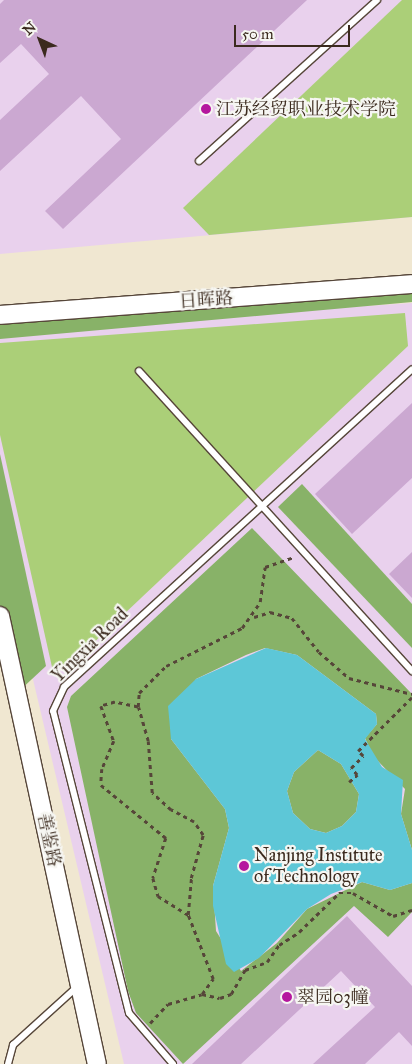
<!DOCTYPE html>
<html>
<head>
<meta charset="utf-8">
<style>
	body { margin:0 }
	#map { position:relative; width:412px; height:1064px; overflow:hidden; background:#f0e7d1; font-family:"IM FELL Great Primer","Noto Serif SC",serif }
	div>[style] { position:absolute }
	.built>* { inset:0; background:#e9d1ed }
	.green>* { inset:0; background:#abcf78 }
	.forest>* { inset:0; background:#88b268 }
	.water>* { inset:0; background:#5dc7d7 }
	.building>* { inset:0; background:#cba8d1 }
	.path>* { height:2.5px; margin-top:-1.25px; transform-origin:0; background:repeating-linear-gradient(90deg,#564639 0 4px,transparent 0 8px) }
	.roads { filter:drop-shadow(1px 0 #564639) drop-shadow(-1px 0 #564639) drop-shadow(0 1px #564639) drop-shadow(0 -1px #564639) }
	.lane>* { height:6px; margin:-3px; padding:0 3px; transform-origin:3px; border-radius:3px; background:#fff }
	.secondary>* { height:18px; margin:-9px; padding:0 9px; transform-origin:9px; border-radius:9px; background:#fff }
	.dots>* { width:14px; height:14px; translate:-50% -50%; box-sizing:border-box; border:2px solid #f6f6f2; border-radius:50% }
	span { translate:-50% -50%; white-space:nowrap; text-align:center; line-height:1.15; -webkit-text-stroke:4.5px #f6f6f2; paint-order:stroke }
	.poi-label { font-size:18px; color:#3b2a1e }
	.left { translate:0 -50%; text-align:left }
	.street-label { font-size:18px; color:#3b2a1e }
	.north { position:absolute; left:15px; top:15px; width:50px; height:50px; -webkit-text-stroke:4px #f6f6f2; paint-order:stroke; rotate:317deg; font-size:14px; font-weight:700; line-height:20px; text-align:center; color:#3b2a1e }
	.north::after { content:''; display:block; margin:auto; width:18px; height:22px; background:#3b2a1e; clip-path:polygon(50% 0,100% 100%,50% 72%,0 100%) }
	.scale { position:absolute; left:234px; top:25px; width:116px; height:22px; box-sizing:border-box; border:2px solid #3b2a1e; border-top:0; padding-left:6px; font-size:15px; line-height:18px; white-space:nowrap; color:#3b2a1e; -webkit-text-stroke:4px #f6f6f2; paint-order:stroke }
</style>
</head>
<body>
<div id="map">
	<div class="built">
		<div style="clip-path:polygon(0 0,412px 0,412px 217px,0 254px)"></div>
		<div style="clip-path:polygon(412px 303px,412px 1064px,124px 1064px,0 540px,0 330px)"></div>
	</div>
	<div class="green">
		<div style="clip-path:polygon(402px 0,412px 0,412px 217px,209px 235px,183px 208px)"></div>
		<div style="clip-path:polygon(405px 313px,408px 346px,69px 666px,52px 667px,0 435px,0 343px)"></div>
	</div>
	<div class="forest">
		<div style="clip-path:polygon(412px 284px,412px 302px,0 339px,0 315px)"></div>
		<div style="clip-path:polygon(0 454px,46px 666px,17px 693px,0 616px)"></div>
		<div style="clip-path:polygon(302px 484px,412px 604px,412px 648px,278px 507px)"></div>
		<div style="clip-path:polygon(252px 528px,412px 694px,412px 850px,401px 814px,405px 789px,373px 756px,365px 738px,377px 724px,376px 714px,297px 655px,265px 648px,246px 655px,196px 679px,171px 739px,225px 809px,229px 828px,213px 886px,216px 931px,241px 971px,277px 943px,307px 909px,362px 882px,390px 890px,412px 883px,412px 912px,388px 937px,354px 906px,183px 1064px,136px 1013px,128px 991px,67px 707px,71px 696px)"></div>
		<div style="clip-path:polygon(318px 750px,341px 764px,359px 794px,356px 812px,342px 826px,326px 833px,310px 829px,293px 813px,287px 791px,294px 772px)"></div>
	</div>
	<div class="water">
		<div style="clip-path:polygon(evenodd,266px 648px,297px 655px,376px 714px,377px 724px,365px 739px,382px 767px,403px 780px,401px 814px,412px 850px,412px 883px,390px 890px,362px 882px,331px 894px,307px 909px,259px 958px,234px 972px,226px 964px,213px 906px,213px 886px,229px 828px,225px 809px,171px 739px,168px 706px,196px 679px,266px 648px,318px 750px,341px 764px,359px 794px,356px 812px,342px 826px,326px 833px,310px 829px,293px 813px,287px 791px,294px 772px,318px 750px)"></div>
	</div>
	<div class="building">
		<div style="clip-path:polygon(4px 0,307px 0,63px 229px,45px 211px,121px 139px,81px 96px,0 171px,0 120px,49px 74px,21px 44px,0 63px,0 4px)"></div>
		<div style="clip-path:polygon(412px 403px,412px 478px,352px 534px,315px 494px)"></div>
		<div style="clip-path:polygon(412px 552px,412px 598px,389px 574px)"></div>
		<div style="clip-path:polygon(347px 916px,412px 986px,412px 1046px,399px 1032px,365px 1064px,313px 1064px,375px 1007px,341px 971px,241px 1064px,192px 1064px)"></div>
	</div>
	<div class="path">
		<div style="left:254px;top:617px;width:17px;rotate:-17deg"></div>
		<div style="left:270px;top:612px;width:23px;rotate:15deg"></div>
		<div style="left:292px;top:618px;width:43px;rotate:51.5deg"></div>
		<div style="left:319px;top:652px;width:40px;rotate:41deg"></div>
		<div style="left:349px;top:678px;width:65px;rotate:14.3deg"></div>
		<div style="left:138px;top:707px;width:24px;rotate:-168deg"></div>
		<div style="left:115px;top:702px;width:15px;rotate:164deg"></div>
		<div style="left:101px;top:706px;width:37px;rotate:70deg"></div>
		<div style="left:114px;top:741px;width:30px;rotate:113deg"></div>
		<div style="left:102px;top:769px;width:16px;rotate:94deg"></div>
		<div style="left:101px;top:785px;width:84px;rotate:39.2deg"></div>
		<div style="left:166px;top:838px;width:42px;rotate:108deg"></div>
		<div style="left:153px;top:878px;width:19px;rotate:74deg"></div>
		<div style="left:158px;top:896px;width:36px;rotate:32deg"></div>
		<div style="left:349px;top:782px;width:11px;rotate:-41deg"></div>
		<div style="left:357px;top:775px;width:9px;rotate:-131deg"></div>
		<div style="left:351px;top:768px;width:17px;rotate:-45deg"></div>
		<div style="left:363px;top:756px;width:7px;rotate:-135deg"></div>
		<div style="left:358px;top:751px;width:76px;rotate:-45deg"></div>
		<div style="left:202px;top:994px;width:18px;rotate:13deg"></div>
		<div style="left:220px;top:998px;width:12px;rotate:-20deg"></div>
		<div style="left:231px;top:994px;width:28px;rotate:-60deg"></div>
		<div style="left:245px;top:970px;width:23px;rotate:-20deg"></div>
		<div style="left:267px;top:962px;width:21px;rotate:-55deg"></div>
		<div style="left:279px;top:945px;width:24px;rotate:-33deg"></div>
		<div style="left:299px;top:932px;width:56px;rotate:-44.3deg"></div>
		<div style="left:339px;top:893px;width:14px"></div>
		<div style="left:353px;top:893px;width:46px;rotate:29.9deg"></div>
		<div style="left:393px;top:916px;width:20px;rotate:-18deg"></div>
		<div style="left:150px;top:1023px;width:26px;rotate:-47deg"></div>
		<div style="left:168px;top:1004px;width:35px;rotate:-16deg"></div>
		<div style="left:202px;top:994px;width:19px;rotate:-54deg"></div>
		<div style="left:213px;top:979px;width:69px;rotate:-111.3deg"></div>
		<div style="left:188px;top:915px;width:37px;rotate:-85deg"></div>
		<div style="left:191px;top:878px;width:45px;rotate:-74.4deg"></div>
		<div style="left:203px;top:835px;width:16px;rotate:-125deg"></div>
		<div style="left:194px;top:822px;width:26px;rotate:-152deg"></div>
		<div style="left:171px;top:810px;width:25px;rotate:-138deg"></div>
		<div style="left:152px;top:793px;width:52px;rotate:-94.4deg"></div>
		<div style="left:148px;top:741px;width:35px;rotate:-106deg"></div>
		<div style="left:138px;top:707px;width:14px;rotate:-86deg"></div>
		<div style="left:139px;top:693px;width:38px;rotate:-45deg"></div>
		<div style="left:166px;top:666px;width:85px;rotate:-26.6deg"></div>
		<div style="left:242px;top:628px;width:32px;rotate:-55deg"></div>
		<div style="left:260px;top:602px;width:35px;rotate:-82deg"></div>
		<div style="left:265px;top:567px;width:31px;rotate:-19deg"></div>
	</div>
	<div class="roads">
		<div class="lane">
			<div style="left:199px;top:161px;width:240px;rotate:-42.1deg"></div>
			<div style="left:139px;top:371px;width:406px;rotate:47.7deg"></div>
			<div style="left:8px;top:1064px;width:20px;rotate:-75deg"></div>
			<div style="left:13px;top:1045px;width:86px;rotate:-42.2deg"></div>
			<div style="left:173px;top:1064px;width:67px;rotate:-130.8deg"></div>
			<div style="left:129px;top:1013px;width:311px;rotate:-104.1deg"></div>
			<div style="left:53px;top:711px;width:26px;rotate:-65deg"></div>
			<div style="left:64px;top:687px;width:471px;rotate:-42.4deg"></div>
		</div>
		<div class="secondary">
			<div style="left:0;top:315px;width:413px;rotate:-4.3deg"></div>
			<div style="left:0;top:616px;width:458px;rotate:77.8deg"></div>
		</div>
	</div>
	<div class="dots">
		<div style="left:206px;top:109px;background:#b5179e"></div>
		<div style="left:244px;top:866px;background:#b5179e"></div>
		<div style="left:287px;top:997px;background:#b5179e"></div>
	</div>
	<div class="poi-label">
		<span class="left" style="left:216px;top:109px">江苏经贸职业技术学院</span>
		<span class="left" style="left:254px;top:866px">Nanjing Institute<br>of Technology</span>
		<span class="left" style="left:297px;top:997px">翠园03幢</span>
	</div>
	<div class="street-label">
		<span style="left:206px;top:300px;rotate:-4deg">日晖路</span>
		<span style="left:90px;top:645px;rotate:-44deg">Yingxia Road</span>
		<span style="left:49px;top:840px;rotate:78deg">善鉴路</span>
	</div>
	<div class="north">N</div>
	<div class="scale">50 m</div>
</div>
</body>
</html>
